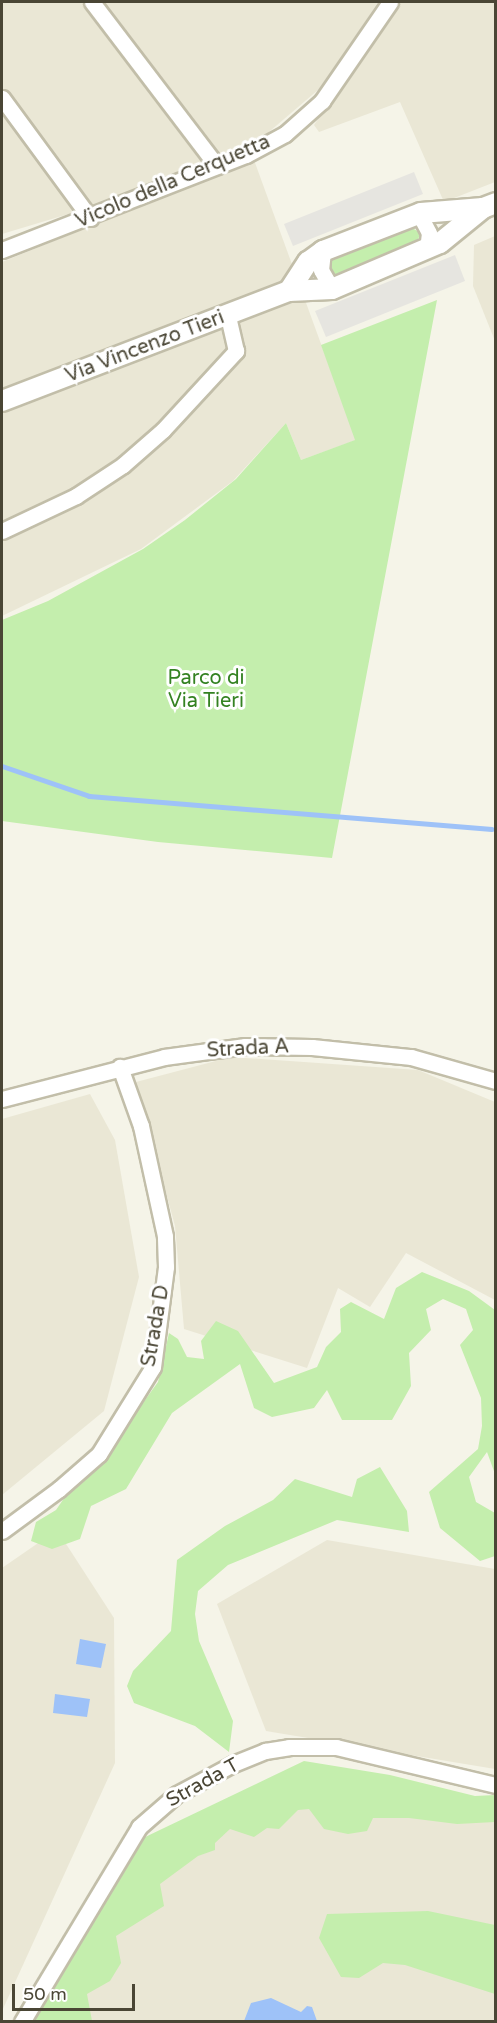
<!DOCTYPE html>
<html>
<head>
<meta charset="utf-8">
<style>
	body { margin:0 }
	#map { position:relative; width:497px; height:2023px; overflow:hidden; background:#f5f4e8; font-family:"Varela Round",sans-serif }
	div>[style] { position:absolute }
	.residential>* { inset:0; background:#eae7d5 }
	.green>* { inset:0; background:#c4eead }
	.parking>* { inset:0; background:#e6e5e0 }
	.water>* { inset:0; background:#9ec2f8 }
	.stream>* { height:5px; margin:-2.5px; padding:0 2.5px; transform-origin:2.5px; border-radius:2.5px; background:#9ec2f8 }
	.roads { filter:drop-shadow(2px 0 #c2bea9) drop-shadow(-2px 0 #c2bea9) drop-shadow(0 2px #c2bea9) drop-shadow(0 -2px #c2bea9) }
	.minor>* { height:15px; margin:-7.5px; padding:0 7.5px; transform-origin:7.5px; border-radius:7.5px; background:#fff }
	.tertiary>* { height:20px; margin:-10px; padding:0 10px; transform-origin:10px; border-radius:10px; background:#fff }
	span { translate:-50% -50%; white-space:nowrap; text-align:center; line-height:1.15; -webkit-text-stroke:6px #fff; paint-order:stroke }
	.street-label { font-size:20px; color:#4a4635 }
	.park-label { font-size:20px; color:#348222 }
	.frame { position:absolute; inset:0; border:3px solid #4a4635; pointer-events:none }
	.scale { position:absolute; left:12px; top:1984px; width:123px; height:27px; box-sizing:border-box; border:3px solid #4a4635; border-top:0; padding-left:8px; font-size:18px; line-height:21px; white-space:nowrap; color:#4a4635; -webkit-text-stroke:4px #fff; paint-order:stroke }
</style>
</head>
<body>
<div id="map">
	<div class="residential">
		<div style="clip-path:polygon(2px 2px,378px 2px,325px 84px,256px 143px,95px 206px,2px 234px)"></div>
		<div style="clip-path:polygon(398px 2px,495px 2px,495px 182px,444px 202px,400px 102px,319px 132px,314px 125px)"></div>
		<div style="clip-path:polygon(254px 160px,356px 440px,301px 460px,286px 423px,233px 481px,141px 549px,2px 616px,2px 262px)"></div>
		<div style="clip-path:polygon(495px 236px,495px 341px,473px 286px,474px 245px)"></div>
		<div style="clip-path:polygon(231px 1057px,418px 1070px,495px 1102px,495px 1300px,406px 1253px,370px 1307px,338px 1288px,307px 1368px,184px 1329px,175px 1226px,136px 1082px)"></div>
		<div style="clip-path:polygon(90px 1094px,115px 1140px,139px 1277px,104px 1411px,2px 1495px,2px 1119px)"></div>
		<div style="clip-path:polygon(57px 1530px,114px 1618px,115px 1763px,2px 2011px,2px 1568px)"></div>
		<div style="clip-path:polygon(327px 1540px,495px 1569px,495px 1769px,266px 1731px,217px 1604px)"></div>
		<div style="clip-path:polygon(229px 1797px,495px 1810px,495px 2021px,65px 2022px,141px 1863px)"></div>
	</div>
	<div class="green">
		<div style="clip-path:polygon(408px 225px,420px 233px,417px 244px,338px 276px,327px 270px,330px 257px)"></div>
		<div style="clip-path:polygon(437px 300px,332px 858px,158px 842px,2px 821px,2px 620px,48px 601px,143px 549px,185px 520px,236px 479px,286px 423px,301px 460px,355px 440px,321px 345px)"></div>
		<div style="clip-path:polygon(422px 1272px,469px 1291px,495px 1310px,495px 1474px,487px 1452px,469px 1477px,476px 1502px,495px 1513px,495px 1556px,480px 1561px,440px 1528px,429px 1492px,478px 1449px,482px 1426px,481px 1398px,460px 1345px,473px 1330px,466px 1309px,443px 1299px,426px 1309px,431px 1330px,409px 1353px,411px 1386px,392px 1420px,342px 1420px,327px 1390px,314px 1408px,272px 1417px,254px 1408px,240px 1364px,172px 1413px,126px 1489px,91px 1506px,80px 1539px,52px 1549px,31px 1541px,36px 1522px,56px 1510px,71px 1488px,98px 1465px,158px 1382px,169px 1333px,178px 1339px,187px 1357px,204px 1359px,201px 1341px,216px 1321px,238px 1331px,274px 1383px,317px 1367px,326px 1347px,341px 1332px,340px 1309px,351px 1302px,384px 1319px,396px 1288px)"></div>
		<div style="clip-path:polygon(380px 1467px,407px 1511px,409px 1532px,337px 1520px,228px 1565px,198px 1591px,195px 1614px,199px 1641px,233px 1721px,229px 1752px,195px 1726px,134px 1703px,127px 1686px,133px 1671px,171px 1631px,177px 1560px,225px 1526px,273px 1500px,295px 1479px,352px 1497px,357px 1479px)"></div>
		<div style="clip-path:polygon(304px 1761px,390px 1775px,475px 1796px,495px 1795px,495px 1822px,457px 1824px,409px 1818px,373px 1818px,367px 1831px,348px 1834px,324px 1829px,309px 1809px,298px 1810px,279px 1829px,267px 1828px,254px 1837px,230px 1829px,215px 1843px,215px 1850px,198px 1856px,160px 1884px,164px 1906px,116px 1936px,121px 1963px,110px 1981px,87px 1994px,92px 2021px,31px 2022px,141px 1839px)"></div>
		<div style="clip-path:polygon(428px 1911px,495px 1925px,495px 1994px,405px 1965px,383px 1963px,359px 1978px,341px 1977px,319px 1938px,327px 1914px)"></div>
	</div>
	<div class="parking">
		<div style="clip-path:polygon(414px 172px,423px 194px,293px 246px,284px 224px)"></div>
		<div style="clip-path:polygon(455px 255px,465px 281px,326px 337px,315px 311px)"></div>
	</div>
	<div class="water">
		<div style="clip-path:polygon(80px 1639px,106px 1644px,101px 1668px,76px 1664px)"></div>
		<div style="clip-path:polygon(55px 1694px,90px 1699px,87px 1717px,53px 1713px)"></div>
		<div style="clip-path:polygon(271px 1998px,301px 2012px,307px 2006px,312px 2007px,317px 2021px,244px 2021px,251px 2003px)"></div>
	</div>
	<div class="stream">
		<div style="left:2px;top:766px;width:92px;rotate:19deg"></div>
		<div style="left:89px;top:796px;width:404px;rotate:4.7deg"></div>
	</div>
	<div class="roads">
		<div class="minor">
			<div style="left:92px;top:2px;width:206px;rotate:52.7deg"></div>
			<div style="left:2px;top:98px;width:149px;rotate:53.7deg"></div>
			<div style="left:419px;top:214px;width:21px;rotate:62deg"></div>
			<div style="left:429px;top:233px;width:16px;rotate:97deg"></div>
			<div style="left:2px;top:250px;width:262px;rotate:-21.3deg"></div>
			<div style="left:246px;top:155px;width:44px;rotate:-28.3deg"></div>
			<div style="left:285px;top:134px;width:50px;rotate:-41.7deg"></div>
			<div style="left:322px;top:101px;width:120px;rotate:-55.5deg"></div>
			<div style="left:323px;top:251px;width:19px;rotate:96deg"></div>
			<div style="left:321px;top:270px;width:22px;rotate:60deg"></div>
			<div style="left:2px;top:531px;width:82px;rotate:-25.3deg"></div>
			<div style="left:76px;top:496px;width:56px;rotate:-33.4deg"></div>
			<div style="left:123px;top:465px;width:53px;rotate:-41.2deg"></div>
			<div style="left:163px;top:430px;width:108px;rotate:-47.3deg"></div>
			<div style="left:236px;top:351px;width:36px;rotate:-103deg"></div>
			<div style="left:2px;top:1099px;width:167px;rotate:-14.5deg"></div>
			<div style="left:164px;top:1057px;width:82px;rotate:-7.7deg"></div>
			<div style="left:245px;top:1046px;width:67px;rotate:0.9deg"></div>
			<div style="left:312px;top:1047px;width:100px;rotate:5.8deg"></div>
			<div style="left:411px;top:1057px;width:88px;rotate:15.8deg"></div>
			<div style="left:2px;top:1531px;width:71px;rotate:-36.4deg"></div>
			<div style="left:59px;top:1489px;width:53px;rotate:-41.2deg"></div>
			<div style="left:99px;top:1454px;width:102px;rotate:-58.2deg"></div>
			<div style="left:153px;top:1367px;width:101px;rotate:-82.6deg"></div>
			<div style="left:166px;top:1267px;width:31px;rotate:-92deg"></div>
			<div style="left:165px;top:1236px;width:113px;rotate:-102.3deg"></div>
			<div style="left:141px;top:1126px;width:63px;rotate:-109.6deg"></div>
			<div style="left:22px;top:2022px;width:227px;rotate:-59deg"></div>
			<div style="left:139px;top:1827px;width:50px;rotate:-41deg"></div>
			<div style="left:177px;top:1794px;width:64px;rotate:-28.2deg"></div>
			<div style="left:233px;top:1764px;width:35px;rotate:-22deg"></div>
			<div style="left:265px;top:1751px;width:24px;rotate:-9deg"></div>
			<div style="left:289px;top:1747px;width:47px"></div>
			<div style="left:336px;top:1747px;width:164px;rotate:13.4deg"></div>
		</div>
		<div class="tertiary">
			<div style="left:289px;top:291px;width:35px;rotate:-57deg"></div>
			<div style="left:308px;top:262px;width:19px;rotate:-36deg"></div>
			<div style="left:323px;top:251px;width:105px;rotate:-21.2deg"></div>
			<div style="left:421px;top:213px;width:62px;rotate:-4.6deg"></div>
			<div style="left:2px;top:401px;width:307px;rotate:-21deg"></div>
			<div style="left:289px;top:291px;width:43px;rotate:-2.7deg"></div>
			<div style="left:332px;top:289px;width:117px;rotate:-23.1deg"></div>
			<div style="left:440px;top:243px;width:55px;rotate:-39.1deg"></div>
			<div style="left:483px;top:208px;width:14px;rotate:-21deg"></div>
		</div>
	</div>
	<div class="street-label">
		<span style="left:173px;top:182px;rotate:-23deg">Vicolo della Cerquetta</span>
		<span style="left:145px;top:347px;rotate:-21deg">Via Vincenzo Tieri</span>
		<span style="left:248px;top:1049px;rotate:-3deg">Strada A</span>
		<span style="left:156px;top:1326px;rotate:-80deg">Strada D</span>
		<span style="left:203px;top:1783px;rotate:-29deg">Strada T</span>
	</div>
	<div class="park-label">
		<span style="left:206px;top:690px">Parco di<br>Via Tieri</span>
	</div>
	<div class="frame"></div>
	<div class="scale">50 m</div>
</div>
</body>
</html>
